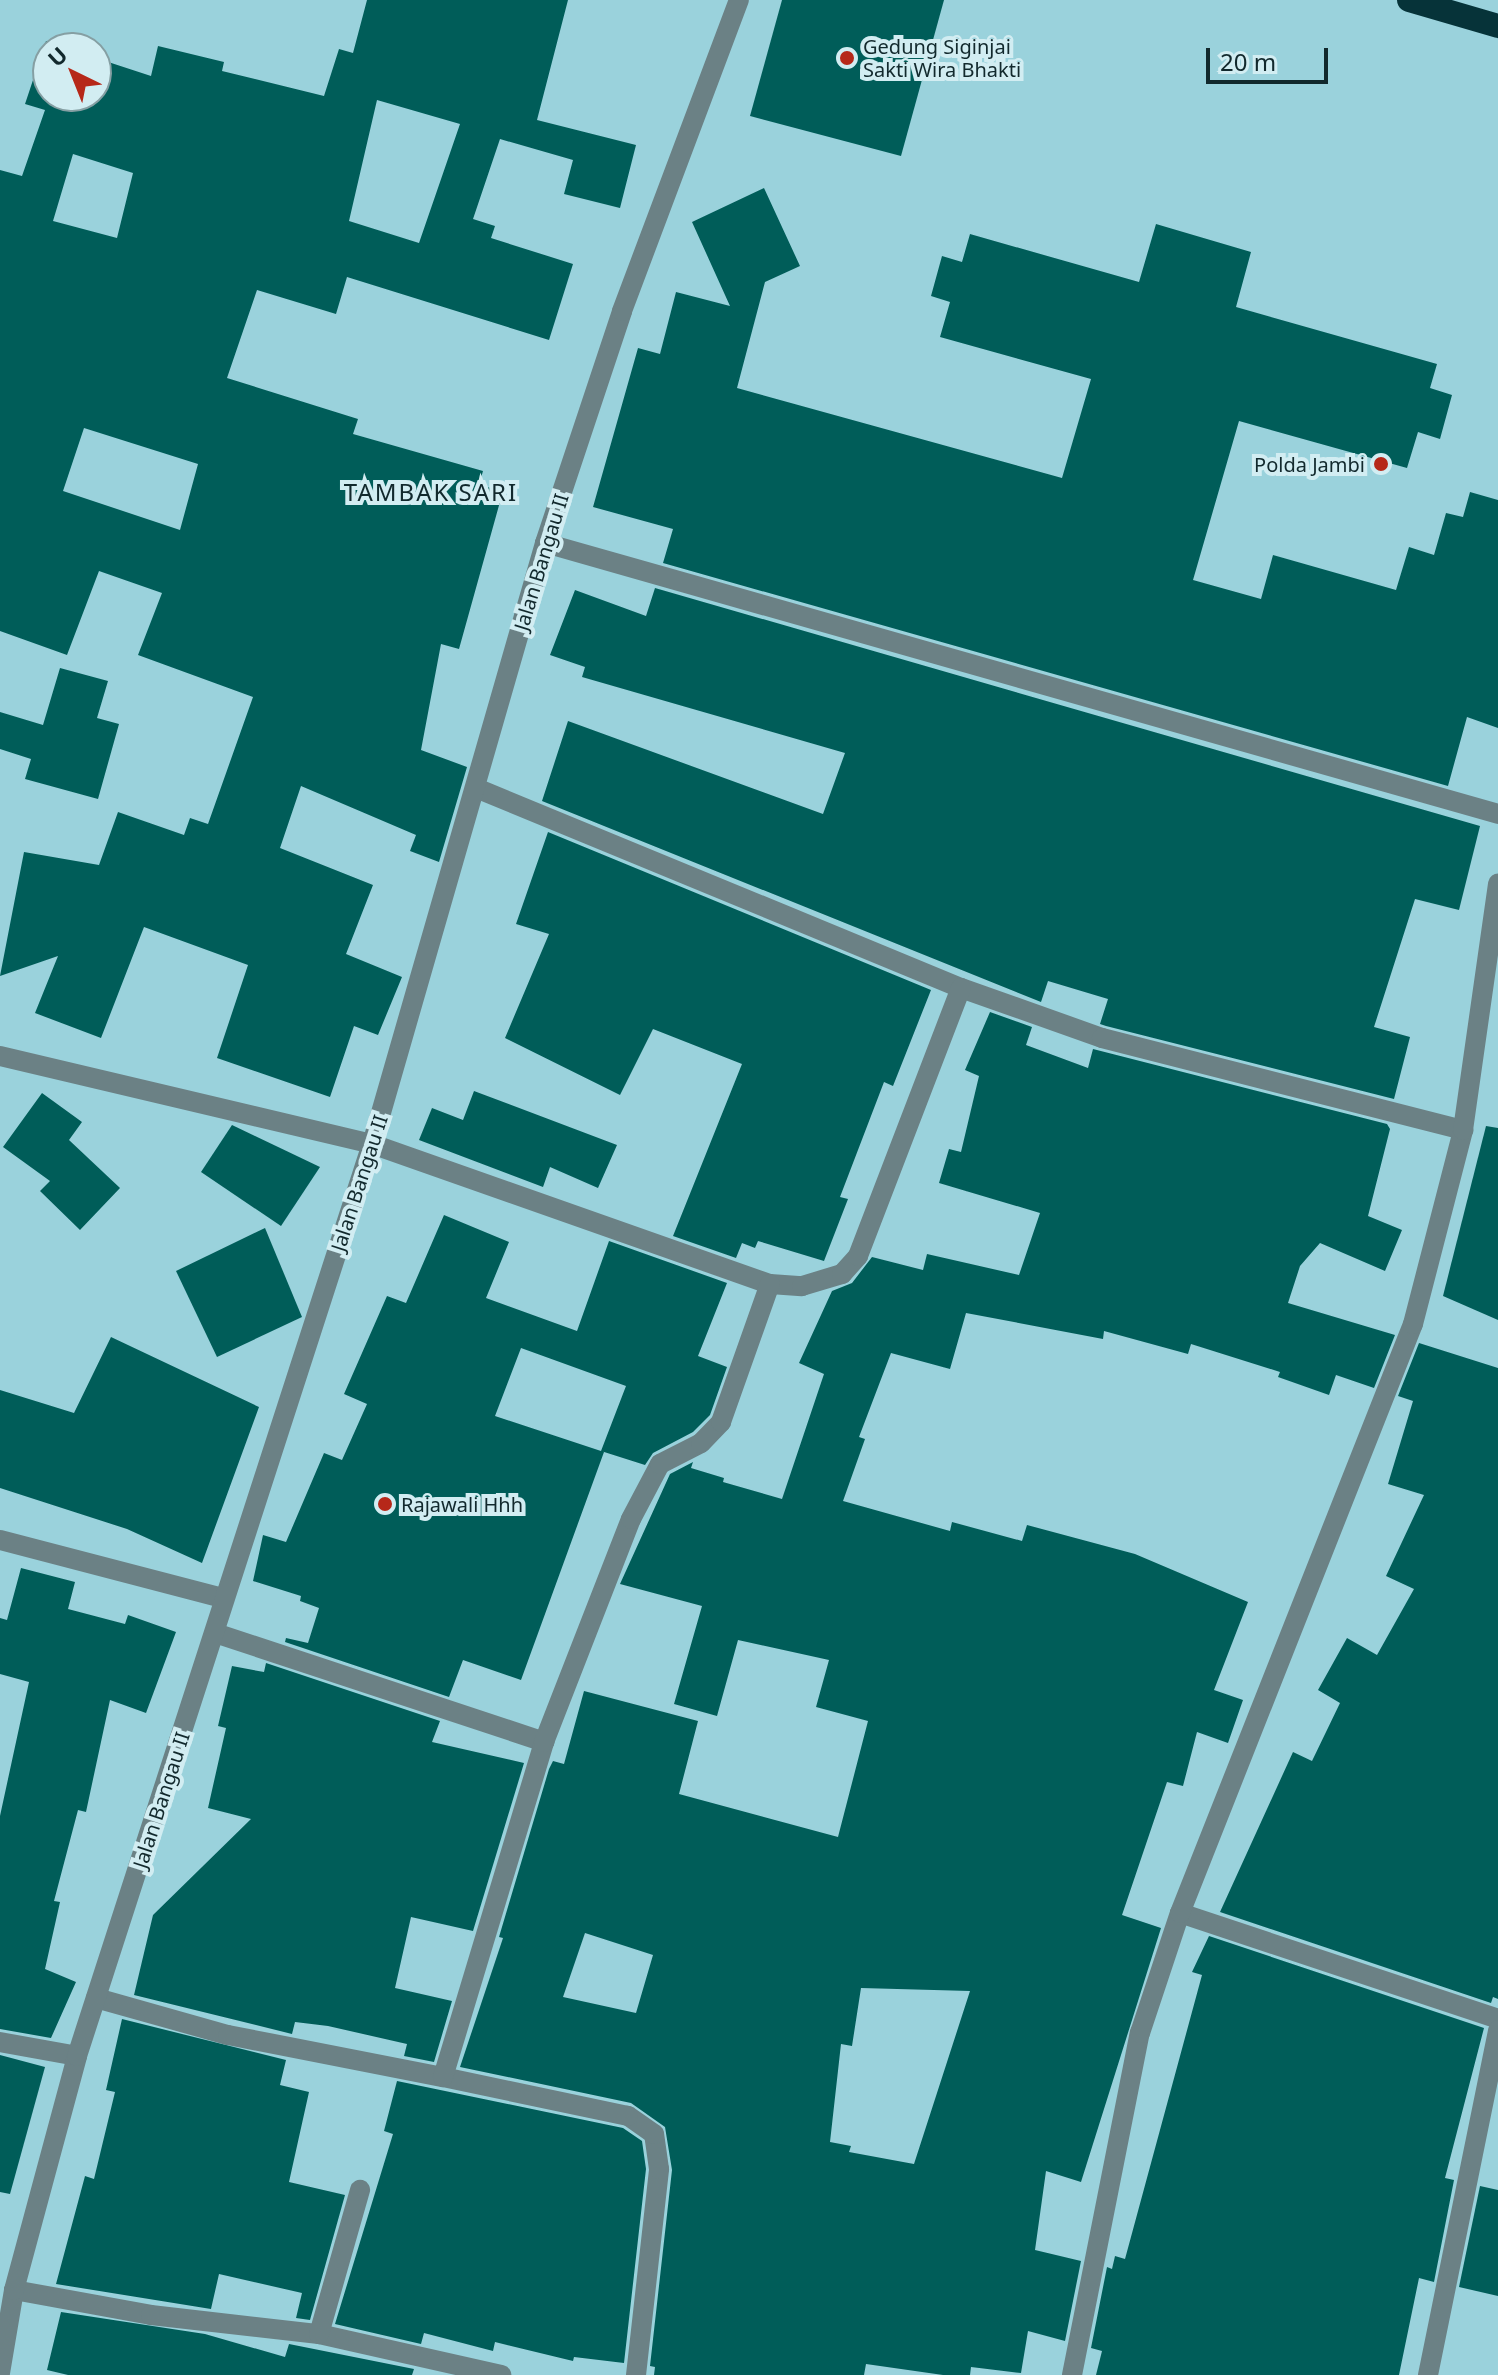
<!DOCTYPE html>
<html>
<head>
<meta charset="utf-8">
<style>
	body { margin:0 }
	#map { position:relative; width:1498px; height:2375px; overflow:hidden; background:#9ad2dc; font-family:"Noto Sans",sans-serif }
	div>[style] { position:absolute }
	.building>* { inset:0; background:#005d59 }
	.minor>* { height:20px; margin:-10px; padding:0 10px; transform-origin:10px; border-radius:10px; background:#6b8185 }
	.highway>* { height:24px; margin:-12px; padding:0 12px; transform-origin:12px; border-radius:12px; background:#063339 }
	.dots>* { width:22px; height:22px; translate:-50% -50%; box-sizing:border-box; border:4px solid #d2edf2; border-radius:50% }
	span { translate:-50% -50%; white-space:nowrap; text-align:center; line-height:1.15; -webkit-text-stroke:8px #d2edf2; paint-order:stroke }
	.poi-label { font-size:20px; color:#12292d }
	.left { translate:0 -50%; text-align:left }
	.right { translate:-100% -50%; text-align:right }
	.street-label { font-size:20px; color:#12292d }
	.quarter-label { font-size:24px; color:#12292d; letter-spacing:2px }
	.north { position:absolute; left:32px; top:32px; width:80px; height:80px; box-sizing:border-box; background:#d2edf2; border:2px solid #859fa3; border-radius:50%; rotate:317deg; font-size:22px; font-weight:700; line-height:32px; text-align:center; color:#12292d }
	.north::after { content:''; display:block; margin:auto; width:28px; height:36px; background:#b62819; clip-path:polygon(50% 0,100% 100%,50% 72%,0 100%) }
	.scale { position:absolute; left:1206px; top:48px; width:122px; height:36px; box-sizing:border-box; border:4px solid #12292d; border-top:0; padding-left:10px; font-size:24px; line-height:28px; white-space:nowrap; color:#12292d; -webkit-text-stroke:6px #d2edf2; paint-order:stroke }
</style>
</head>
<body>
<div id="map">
	<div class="building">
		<div style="clip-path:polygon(evenodd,367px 0,568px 0,537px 120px,636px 145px,620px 208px,564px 194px,573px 160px,500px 139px,473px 219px,495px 226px,491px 238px,573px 264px,549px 340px,347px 277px,336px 314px,257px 290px,227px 378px,358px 419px,353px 434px,483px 471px,479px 485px,503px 491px,459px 649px,441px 644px,421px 750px,467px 767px,439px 862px,410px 851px,416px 835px,301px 786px,280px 848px,373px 885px,346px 954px,402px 977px,378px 1035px,354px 1026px,330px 1097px,217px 1058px,248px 965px,144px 927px,101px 1038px,35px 1013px,58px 956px,0 976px,24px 852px,99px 865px,118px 812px,184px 835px,190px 818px,208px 824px,253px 697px,138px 655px,162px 593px,99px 571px,67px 655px,0 631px,0 170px,22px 176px,45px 110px,25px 104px,46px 41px,67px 48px,48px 48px,48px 96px,96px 96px,96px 58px,151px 76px,158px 46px,224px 62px,222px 71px,324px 96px,339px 49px,353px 53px,367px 0,377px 100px,460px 124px,419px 243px,349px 221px,377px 100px,367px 0,73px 154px,133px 173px,117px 238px,53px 221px,73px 154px,367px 0,84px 428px,198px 464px,180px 530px,63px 491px,84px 428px)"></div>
		<div style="clip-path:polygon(782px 0,944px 0,901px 156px,750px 116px)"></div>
		<div style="clip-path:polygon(764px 188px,800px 266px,765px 282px,737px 388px,1062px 478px,1091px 379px,940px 337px,950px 302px,931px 296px,942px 256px,962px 262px,970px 234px,1139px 282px,1156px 224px,1251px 252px,1236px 307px,1437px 364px,1430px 388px,1452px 395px,1440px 439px,1418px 432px,1407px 468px,1239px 421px,1193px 580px,1261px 599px,1273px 555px,1396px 590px,1409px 547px,1434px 555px,1446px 513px,1463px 517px,1470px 492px,1498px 500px,1498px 728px,1467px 717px,1448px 786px,663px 563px,673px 529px,593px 507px,638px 348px,660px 354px,676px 292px,730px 306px,692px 222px)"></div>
		<div style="clip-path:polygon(655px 588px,1480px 826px,1459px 910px,1415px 899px,1374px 1027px,1410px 1037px,1394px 1099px,1106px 1026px,1100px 1024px,1108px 999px,1048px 981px,1041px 1002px,542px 801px,568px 721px,823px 814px,845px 753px,582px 677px,585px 667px,550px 655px,575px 590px,646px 616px)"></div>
		<div style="clip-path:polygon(60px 668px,108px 681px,97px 718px,119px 724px,98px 799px,25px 779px,31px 759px,0 749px,0 712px,43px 725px)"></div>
		<div style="clip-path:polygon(548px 832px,931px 990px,893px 1086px,884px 1082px,840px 1197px,848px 1199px,824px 1261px,758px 1241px,755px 1248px,742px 1243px,736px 1258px,673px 1236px,742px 1064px,653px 1029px,620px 1095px,505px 1038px,549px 934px,516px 924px)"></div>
		<div style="clip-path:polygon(evenodd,990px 1012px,1032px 1027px,1026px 1045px,1088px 1068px,1093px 1049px,1387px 1124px,1390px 1129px,1368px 1216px,1402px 1230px,1385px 1271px,1320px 1243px,1300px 1266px,1288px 1303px,1395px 1335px,1374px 1388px,1336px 1375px,1329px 1395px,1278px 1377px,1280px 1372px,1191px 1344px,1188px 1354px,1104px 1331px,1103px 1339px,966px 1313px,950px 1369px,891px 1353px,859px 1437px,865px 1439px,843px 1501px,950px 1531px,952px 1522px,1022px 1541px,1027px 1525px,1135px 1554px,1248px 1602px,1214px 1690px,1243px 1700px,1228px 1743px,1197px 1732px,1183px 1786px,1167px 1782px,1122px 1915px,1161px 1928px,1081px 2182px,1046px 2171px,1035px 2250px,1081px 2261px,1065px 2341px,1028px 2331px,1021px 2373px,971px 2367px,970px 2375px,943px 2375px,866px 2364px,864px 2375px,654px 2375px,655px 2367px,650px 2366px,672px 2170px,665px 2127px,631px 2103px,460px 2067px,503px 1938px,499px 1937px,549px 1769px,553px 1761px,564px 1764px,584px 1691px,698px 1721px,679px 1794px,838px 1837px,868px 1721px,816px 1707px,829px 1660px,738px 1640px,717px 1716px,674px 1704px,702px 1606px,620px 1584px,670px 1474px,693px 1462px,691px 1468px,724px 1478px,723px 1482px,782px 1499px,824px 1374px,799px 1363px,832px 1291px,852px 1283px,872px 1257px,923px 1270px,927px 1254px,1019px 1275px,1040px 1213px,939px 1183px,949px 1149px,961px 1152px,979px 1076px,965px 1070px,990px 1012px,585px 1933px,653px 1955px,636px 2013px,563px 1997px,585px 1933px,990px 1012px,861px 1988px,970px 1991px,914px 2164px,849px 2152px,851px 2146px,830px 2142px,841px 2044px,852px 2046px,861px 1988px)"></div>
		<div style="clip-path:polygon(474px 1091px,617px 1145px,598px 1188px,550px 1167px,543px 1187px,419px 1140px,432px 1108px,463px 1120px)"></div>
		<div style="clip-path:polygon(42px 1093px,82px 1122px,69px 1140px,120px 1188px,80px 1230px,40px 1191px,50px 1181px,3px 1147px)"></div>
		<div style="clip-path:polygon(232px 1125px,320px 1167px,281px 1226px,201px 1172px)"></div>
		<div style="clip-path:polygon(1486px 1126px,1498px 1128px,1498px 1320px,1443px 1296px)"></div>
		<div style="clip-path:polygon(444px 1215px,509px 1242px,486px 1298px,577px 1331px,609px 1241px,727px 1283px,698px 1356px,727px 1367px,710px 1415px,693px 1432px,653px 1453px,645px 1465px,601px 1451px,626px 1386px,521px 1348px,495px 1416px,604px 1452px,521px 1680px,463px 1660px,449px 1697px,285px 1642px,286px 1638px,308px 1643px,319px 1608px,300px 1601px,301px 1596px,253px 1581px,263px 1535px,286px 1542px,324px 1453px,342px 1460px,367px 1404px,344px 1394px,387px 1296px,406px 1303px)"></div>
		<div style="clip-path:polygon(265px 1228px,302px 1317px,217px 1357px,176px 1271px)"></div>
		<div style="clip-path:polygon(111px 1337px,259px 1407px,202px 1563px,127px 1529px,0 1488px,0 1390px,74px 1413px)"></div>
		<div style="clip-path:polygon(1419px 1343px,1498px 1368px,1498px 1999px,1493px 1997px,1491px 2003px,1220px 1912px,1293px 1752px,1312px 1761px,1340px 1703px,1318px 1690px,1347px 1638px,1377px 1655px,1414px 1589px,1386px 1576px,1424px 1495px,1388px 1484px,1413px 1401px,1398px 1396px)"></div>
		<div style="clip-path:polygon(21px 1568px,75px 1582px,68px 1609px,125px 1624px,128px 1615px,176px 1632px,146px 1713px,110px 1700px,86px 1812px,78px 1810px,54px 1901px,60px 1902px,45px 1969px,76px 1982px,51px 2038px,0 2029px,0 1816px,29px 1682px,0 1674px,0 1618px,7px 1620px)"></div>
		<div style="clip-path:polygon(266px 1663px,440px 1721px,432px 1742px,524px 1763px,473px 1931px,411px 1917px,395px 1988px,452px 2001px,434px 2062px,404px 2056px,407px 2044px,328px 2026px,295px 2022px,292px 2034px,134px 1995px,153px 1915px,251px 1819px,208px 1808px,226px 1728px,218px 1726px,232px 1666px,264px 1672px)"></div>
		<div style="clip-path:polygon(1209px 1936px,1484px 2028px,1445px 2178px,1454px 2180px,1434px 2282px,1419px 2278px,1399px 2375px,1096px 2375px,1102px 2351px,1091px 2348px,1107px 2267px,1112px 2269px,1115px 2256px,1125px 2259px,1202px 1975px,1192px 1972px)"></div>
		<div style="clip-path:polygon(122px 2019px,286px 2060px,280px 2085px,309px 2092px,289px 2182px,345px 2195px,310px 2320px,296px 2318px,302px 2293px,219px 2274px,211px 2309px,56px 2284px,85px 2176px,94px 2179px,115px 2092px,106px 2090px)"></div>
		<div style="clip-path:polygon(0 2055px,45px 2067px,10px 2194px,0 2192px)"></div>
		<div style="clip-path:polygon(397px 2081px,623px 2128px,642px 2141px,646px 2169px,624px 2363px,574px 2357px,573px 2361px,495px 2342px,493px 2351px,424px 2333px,421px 2344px,335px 2324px,393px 2134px,384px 2131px)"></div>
		<div style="clip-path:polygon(1480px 2186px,1498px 2190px,1498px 2296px,1459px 2287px)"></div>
		<div style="clip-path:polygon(61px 2312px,205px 2334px,285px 2357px,289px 2344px,414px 2369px,412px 2375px,68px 2375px,47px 2370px)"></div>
	</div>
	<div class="minor">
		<div style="left:545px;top:543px;width:991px;rotate:15.87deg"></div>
		<div style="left:476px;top:788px;width:525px;rotate:22.41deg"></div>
		<div style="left:961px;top:988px;width:150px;rotate:19.5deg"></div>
		<div style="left:1102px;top:1038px;width:373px;rotate:14.3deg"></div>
		<div style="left:0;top:1056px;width:382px;rotate:13.3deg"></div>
		<div style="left:372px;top:1144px;width:422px;rotate:19.4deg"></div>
		<div style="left:770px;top:1284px;width:32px;rotate:4deg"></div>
		<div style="left:802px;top:1286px;width:42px;rotate:-16.7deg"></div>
		<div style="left:842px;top:1274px;width:24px;rotate:-48deg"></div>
		<div style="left:858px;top:1256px;width:287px;rotate:-69deg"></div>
		<div style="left:0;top:1540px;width:230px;rotate:14.6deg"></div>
		<div style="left:215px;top:1633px;width:347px;rotate:18.3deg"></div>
		<div style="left:1180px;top:1913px;width:335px;rotate:18.4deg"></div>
		<div style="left:96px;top:1998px;width:137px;rotate:15.7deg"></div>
		<div style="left:228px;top:2035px;width:219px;rotate:11.1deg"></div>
		<div style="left:0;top:2042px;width:78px;rotate:10.3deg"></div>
		<div style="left:14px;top:2290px;width:139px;rotate:10.3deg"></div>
		<div style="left:151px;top:2315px;width:169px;rotate:6.5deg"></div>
		<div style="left:319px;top:2334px;width:187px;rotate:12.7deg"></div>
		<div style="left:319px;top:2334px;width:150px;rotate:-74.1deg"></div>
		<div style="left:0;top:2373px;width:84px;rotate:-80.4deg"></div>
		<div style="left:14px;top:2290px;width:242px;rotate:-74.9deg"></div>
		<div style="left:77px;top:2056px;width:959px;rotate:-72.08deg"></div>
		<div style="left:372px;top:1144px;width:625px;rotate:-73.94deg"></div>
		<div style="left:545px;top:543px;width:244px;rotate:-71.6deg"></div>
		<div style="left:622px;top:311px;width:332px;rotate:-69.4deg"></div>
		<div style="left:636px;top:2375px;width:207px;rotate:-83.6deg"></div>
		<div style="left:659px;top:2169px;width:35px;rotate:-98deg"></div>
		<div style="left:654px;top:2134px;width:32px;rotate:-145deg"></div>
		<div style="left:628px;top:2116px;width:189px;rotate:-168.1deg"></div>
		<div style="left:443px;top:2077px;width:350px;rotate:-73.2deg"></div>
		<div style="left:544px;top:1742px;width:239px;rotate:-68.7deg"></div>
		<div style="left:631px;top:1519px;width:62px;rotate:-62.2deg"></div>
		<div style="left:660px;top:1464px;width:46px;rotate:-27.1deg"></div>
		<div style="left:701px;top:1443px;width:29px;rotate:-46deg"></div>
		<div style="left:721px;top:1422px;width:146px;rotate:-70.5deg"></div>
		<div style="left:1072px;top:2375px;width:349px;rotate:-78.8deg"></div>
		<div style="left:1140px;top:2033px;width:126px;rotate:-71.6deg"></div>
		<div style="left:1180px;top:1913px;width:633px;rotate:-68.42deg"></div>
		<div style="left:1413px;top:1324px;width:200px;rotate:-75.5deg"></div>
		<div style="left:1463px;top:1130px;width:249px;rotate:-81.9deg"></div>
		<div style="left:1428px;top:2375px;width:352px;rotate:-78.5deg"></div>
	</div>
	<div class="highway">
		<div style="left:1409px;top:0;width:93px;rotate:16.3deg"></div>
	</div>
	<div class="dots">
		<div style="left:847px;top:58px;background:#b62819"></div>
		<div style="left:1381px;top:464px;background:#b62819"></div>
		<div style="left:385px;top:1504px;background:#b62819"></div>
	</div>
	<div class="poi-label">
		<span class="left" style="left:863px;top:58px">Gedung Siginjai<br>Sakti Wira Bhakti</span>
		<span class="right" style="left:1365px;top:464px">Polda Jambi</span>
		<span class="left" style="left:401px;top:1504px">Rajawali Hhh</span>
	</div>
	<div class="street-label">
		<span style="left:541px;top:562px;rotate:-73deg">Jalan Bangau II</span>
		<span style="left:359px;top:1183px;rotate:-72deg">Jalan Bangau II</span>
		<span style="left:161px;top:1800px;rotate:-72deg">Jalan Bangau II</span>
	</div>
	<div class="quarter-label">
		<span style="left:431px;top:492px">TAMBAK SARI</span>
	</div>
	<div class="north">U</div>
	<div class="scale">20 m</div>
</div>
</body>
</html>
